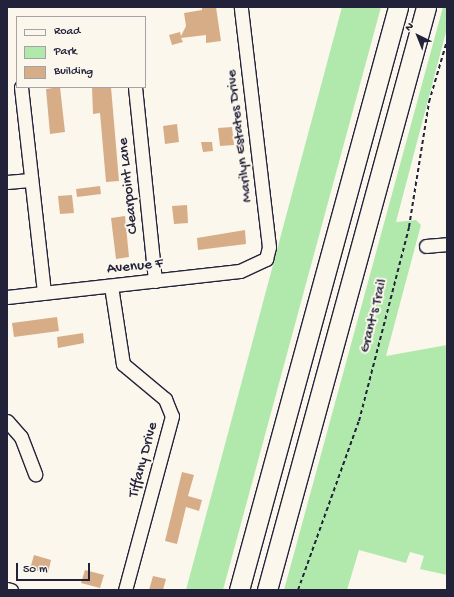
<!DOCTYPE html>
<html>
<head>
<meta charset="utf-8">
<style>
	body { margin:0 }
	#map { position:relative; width:454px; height:597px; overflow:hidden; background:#fbf7ec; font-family:"Gochi Hand",sans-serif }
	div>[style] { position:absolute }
	.green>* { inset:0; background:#b1e9ad }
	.building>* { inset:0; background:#d7ad88 }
	.path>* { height:2px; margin-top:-1px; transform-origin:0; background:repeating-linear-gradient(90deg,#22223b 0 4px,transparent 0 7px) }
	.roads { filter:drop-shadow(1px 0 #22223b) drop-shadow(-1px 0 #22223b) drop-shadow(0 1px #22223b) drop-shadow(0 -1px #22223b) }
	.minor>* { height:13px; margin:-6.5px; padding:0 6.5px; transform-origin:6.5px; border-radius:6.5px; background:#fbf7ec }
	.highway>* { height:19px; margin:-9.5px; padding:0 9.5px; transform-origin:9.5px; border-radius:9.5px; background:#fbf7ec }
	span { translate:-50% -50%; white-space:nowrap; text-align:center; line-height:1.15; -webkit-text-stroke:4px #fbf7ec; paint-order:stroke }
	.street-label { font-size:15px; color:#22223b }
	.frame { position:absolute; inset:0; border:8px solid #22223b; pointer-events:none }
	.legend { position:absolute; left:16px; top:16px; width:130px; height:72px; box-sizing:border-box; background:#fbf7ec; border:1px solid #a4a2a5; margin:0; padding:5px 7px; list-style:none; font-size:12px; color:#22223b }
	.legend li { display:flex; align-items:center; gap:8px; height:20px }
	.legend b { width:20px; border:1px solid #a4a2a5 }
	.north { position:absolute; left:398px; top:16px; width:40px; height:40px; -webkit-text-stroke:3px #fbf7ec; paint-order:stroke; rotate:317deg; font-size:11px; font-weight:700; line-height:16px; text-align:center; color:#22223b }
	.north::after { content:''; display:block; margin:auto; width:14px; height:18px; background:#22223b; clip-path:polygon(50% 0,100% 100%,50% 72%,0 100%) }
	.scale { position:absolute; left:16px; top:563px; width:74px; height:18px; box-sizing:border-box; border:2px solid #22223b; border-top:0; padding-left:5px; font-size:12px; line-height:14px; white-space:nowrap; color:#22223b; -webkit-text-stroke:3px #fbf7ec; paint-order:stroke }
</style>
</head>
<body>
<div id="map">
	<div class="green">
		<div style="clip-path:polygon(342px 7px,381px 7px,223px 590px,186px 590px)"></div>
		<div style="clip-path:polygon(443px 7px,447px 7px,447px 28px,396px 222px,416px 220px,421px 225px,386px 356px,447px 345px,447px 575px,420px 569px,424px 556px,410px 552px,406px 563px,359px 550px,347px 590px,284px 590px)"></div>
	</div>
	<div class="building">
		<div style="clip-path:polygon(202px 7px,216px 7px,221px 41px,206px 43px,206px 35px,181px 38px,183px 42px,172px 45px,169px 35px,180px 32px,181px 36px,186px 26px,184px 13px,202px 10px)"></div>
		<div style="clip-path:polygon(60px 87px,65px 132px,50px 134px,46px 89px)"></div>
		<div style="clip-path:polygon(92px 87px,111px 87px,119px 181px,106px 182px,100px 113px,93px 114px)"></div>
		<div style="clip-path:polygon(177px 124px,179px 142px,165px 144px,163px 126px)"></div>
		<div style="clip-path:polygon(232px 127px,234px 145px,220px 146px,218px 128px)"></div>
		<div style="clip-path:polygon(201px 142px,212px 142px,213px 151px,203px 152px)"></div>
		<div style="clip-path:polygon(100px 186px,101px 194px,77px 197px,76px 189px)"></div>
		<div style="clip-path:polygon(72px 195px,74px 213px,60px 214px,58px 196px)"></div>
		<div style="clip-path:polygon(187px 205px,188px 223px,174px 224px,172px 206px)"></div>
		<div style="clip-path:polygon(125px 216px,129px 257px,116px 259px,111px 218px)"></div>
		<div style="clip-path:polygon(245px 230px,246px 244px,198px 250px,197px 238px)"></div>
		<div style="clip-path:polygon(57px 317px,59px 331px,14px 337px,12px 323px)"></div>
		<div style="clip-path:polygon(83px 333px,84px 343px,58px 348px,57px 337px)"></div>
		<div style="clip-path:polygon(182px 472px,194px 475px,188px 496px,202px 500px,199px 511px,186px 507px,177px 544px,165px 541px)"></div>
		<div style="clip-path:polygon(34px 555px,51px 560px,48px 573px,30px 569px)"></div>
		<div style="clip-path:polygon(85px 570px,104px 575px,100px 588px,81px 583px)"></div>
		<div style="clip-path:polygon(153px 576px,166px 579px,163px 590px,149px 590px)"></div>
	</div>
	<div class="path">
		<div style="left:298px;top:590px;width:180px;rotate:-70.2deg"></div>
		<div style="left:359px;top:421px;width:200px;rotate:-75.5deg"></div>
		<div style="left:409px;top:227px;width:127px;rotate:-80.9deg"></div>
		<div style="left:429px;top:102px;width:64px;rotate:-73.6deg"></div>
	</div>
	<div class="roads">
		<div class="minor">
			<div style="left:21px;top:87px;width:207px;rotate:83.6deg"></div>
			<div style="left:135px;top:87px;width:195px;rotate:84.1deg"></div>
			<div style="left:7px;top:182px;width:23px;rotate:-5deg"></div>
			<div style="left:426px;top:246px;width:21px;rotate:-5deg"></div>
			<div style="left:111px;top:286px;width:79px;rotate:81.3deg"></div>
			<div style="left:123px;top:364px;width:55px;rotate:39.8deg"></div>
			<div style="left:165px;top:399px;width:18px;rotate:68deg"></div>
			<div style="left:172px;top:416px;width:180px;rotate:105.1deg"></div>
			<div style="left:7px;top:297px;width:234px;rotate:-6.4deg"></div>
			<div style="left:240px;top:271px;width:29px;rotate:-25deg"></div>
			<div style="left:266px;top:259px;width:12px;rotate:-76deg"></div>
			<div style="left:269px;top:247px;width:242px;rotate:-96.7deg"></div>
			<div style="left:7px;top:421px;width:21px;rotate:49deg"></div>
			<div style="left:21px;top:437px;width:40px;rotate:69deg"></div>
			<div style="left:7px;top:589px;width:4px;rotate:14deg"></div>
		</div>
		<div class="highway">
			<div style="left:239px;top:590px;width:604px;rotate:-74.74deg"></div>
			<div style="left:267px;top:590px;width:604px;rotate:-74.74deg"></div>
		</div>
	</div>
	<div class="street-label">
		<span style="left:240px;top:136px;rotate:-97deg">Marilyn Estates Drive</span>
		<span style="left:129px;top:186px;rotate:-96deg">Clearpoint Lane</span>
		<span style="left:135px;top:267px;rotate:-6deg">Avenue F</span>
		<span style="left:374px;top:316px;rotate:-76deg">Grant's Trail</span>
		<span style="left:144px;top:460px;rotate:-75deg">Tiffany Drive</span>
	</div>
	<div class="frame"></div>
	<ul class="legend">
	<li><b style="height:5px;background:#fbf7ec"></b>Road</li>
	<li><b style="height:11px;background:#b1e9ad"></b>Park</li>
	<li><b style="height:11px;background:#d7ad88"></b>Building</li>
	</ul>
	<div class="north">N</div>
	<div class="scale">50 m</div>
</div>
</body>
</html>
